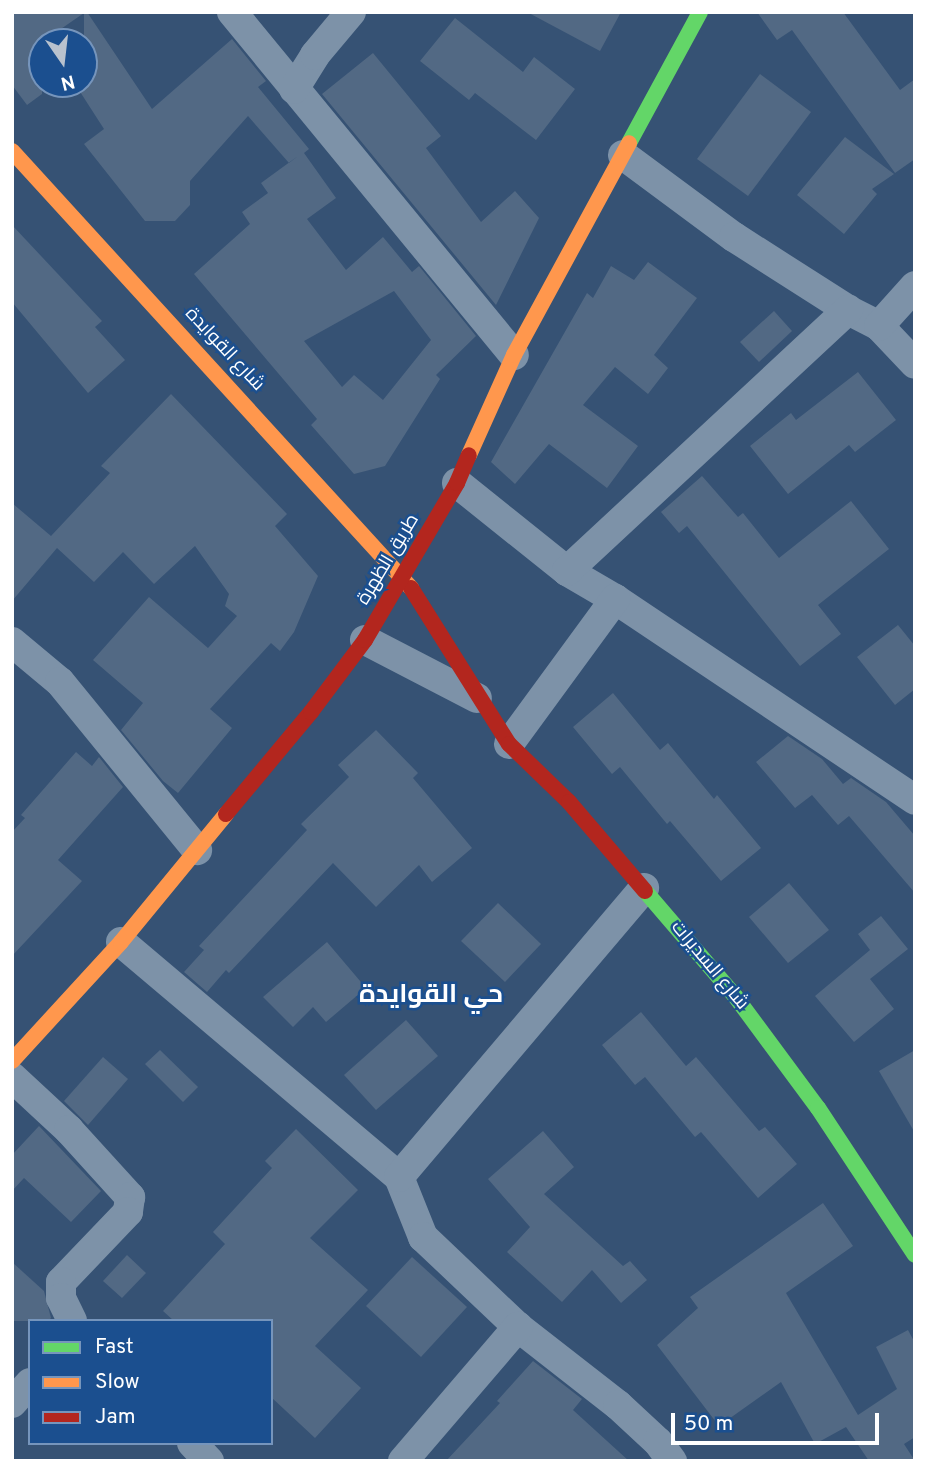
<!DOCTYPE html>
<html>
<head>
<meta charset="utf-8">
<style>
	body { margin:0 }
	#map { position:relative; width:927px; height:1473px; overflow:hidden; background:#365274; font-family:Overpass,Cairo,sans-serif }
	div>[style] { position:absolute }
	.building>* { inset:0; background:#526984 }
	.street>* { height:30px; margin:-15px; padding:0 15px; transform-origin:15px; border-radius:15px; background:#7d92a8 }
	.fast>* { height:16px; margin:-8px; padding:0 8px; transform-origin:8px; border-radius:8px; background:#63d668 }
	.slow>* { height:16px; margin:-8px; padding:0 8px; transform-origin:8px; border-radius:8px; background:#ff974d }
	.jam>* { height:16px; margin:-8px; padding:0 8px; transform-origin:8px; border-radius:8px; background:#b3261e }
	span { translate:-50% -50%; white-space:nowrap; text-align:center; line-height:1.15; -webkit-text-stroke:5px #1b4f8f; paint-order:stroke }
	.street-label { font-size:19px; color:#fff }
	.district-label { font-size:26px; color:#fff; font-weight:700 }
	.frame { position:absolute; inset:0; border:14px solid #fff; pointer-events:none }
	.legend { position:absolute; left:28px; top:1319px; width:245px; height:126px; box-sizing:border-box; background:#1b4f8f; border:2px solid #7695bc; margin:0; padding:9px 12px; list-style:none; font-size:21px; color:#fff }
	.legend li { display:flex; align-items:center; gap:14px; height:35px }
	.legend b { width:35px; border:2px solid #7695bc }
	.north { position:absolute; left:28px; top:28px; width:70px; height:70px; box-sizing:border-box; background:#1b4f8f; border:2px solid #7695bc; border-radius:50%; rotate:166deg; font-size:19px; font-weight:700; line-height:28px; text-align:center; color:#fff }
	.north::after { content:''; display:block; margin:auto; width:24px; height:32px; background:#b9c2ce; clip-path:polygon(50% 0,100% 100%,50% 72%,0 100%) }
	.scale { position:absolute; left:671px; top:1413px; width:208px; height:32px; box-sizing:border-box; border:4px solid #fff; border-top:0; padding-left:9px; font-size:21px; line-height:24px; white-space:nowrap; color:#fff; -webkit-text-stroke:5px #1b4f8f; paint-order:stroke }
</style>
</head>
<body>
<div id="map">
	<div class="building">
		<div style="clip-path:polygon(evenodd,12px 12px,87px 12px,152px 109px,232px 39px,266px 81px,258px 87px,309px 149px,304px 153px,336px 198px,307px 219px,346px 270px,383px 237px,412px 272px,419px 266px,476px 336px,436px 375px,440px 379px,385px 466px,354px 474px,311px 425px,317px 419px,194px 274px,250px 224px,242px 212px,268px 193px,261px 183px,298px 156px,289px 163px,248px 116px,190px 181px,190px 205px,175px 221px,145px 221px,84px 144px,104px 129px,75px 84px,84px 84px,84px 13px,42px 42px,42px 94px,27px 105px,12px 85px,12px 12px,394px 291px,431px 340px,383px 400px,354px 375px,342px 387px,304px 341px,394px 291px)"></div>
		<div style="clip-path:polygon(527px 12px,621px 12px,600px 51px)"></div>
		<div style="clip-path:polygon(757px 12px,843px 12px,900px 90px,915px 79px,915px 159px,895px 173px,792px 30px,777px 40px)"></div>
		<div style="clip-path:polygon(455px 18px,523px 72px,534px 57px,575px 89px,536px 140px,475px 93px,469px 100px,420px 61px)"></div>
		<div style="clip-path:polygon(373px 53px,441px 136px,426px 148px,481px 222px,515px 191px,539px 218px,496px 305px,322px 94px)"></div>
		<div style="clip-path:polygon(760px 74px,811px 112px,748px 196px,697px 159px)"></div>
		<div style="clip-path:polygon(845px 137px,894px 174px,872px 189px,877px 194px,844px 234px,797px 195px)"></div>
		<div style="clip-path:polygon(12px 225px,102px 321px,95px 327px,125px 360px,88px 393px,12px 302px)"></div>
		<div style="clip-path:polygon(648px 262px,697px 298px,654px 355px,668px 368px,648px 394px,615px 367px,583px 405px,638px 446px,607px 488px,549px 444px,515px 484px,491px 462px,587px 293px,593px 298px,611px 266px,634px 280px)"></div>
		<div style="clip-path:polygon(774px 311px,792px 331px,759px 362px,740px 342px)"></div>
		<div style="clip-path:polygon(858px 372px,896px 420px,855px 452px,849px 445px,788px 494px,750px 446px,791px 413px,796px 420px)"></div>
		<div style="clip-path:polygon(171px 394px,287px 514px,275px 526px,318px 576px,294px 632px,280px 651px,271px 643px,210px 709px,232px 728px,178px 793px,163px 781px,121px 730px,143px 703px,93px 660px,149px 597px,208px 648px,237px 616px,225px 606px,229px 594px,195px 546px,154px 584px,123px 552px,94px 582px,57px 548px,12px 601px,12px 503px,51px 536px,110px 473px,101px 466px)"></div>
		<div style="clip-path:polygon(702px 476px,738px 517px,743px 513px,779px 558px,851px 501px,889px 549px,818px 605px,841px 634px,800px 666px,687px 526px,679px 533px,661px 512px)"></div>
		<div style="clip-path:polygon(898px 625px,915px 646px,915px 689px,895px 705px,857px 657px)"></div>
		<div style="clip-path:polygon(613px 693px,660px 750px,668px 743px,714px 799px,717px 795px,761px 848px,721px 881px,670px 821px,667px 824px,620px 767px,612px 774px,573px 727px)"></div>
		<div style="clip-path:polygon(376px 730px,418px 773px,413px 778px,472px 848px,432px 882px,419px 865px,376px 907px,333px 863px,229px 973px,226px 970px,207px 992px,184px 972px,204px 950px,199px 946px,307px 830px,301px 824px,349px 777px,338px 765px)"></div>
		<div style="clip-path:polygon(788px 736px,822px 759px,843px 784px,851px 778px,886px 802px,915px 836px,915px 893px,849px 816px,838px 825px,812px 795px,795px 808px,756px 762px)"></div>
		<div style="clip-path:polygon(76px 752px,92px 766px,99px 757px,123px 787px,58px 860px,82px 881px,12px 956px,12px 832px,25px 818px,21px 815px)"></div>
		<div style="clip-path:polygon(789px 883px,829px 930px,788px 963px,749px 917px)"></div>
		<div style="clip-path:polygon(498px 903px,541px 944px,505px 982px,461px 941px)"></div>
		<div style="clip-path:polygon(881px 916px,908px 949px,870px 979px,894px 1009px,854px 1042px,815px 996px,870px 950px,858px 934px)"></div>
		<div style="clip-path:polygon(327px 942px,366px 988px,326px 1022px,313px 1007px,293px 1027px,263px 997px)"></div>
		<div style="clip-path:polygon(641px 1012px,686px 1066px,696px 1057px,759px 1131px,765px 1127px,797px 1164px,758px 1198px,701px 1132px,695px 1137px,645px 1077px,635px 1085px,602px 1045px)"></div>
		<div style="clip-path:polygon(406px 1020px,438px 1056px,376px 1110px,344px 1075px)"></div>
		<div style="clip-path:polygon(160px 1050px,198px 1087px,183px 1102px,145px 1064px)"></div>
		<div style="clip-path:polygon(915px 1050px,915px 1133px,879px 1071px)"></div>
		<div style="clip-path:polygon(103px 1057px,128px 1079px,88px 1125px,64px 1101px)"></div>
		<div style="clip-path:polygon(39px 1126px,101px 1191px,71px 1222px,24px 1178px,12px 1191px,12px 1155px)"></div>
		<div style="clip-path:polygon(296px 1129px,358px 1190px,310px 1238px,368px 1290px,315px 1346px,361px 1388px,315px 1438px,271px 1397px,271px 1321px,174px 1321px,163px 1311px,225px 1244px,213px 1232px,272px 1168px,265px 1161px)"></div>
		<div style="clip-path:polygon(543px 1131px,574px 1167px,544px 1194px,623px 1266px,630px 1261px,647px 1280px,621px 1303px,592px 1270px,562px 1302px,507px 1252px,530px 1227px,488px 1179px)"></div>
		<div style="clip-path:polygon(823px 1203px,853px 1246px,786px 1293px,858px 1415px,897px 1389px,876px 1347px,908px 1330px,915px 1343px,915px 1437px,904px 1444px,915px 1461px,869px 1461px,846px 1427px,815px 1444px,781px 1382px,719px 1426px,657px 1345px,698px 1308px,690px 1297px)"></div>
		<div style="clip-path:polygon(127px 1255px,146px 1273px,122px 1298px,103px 1281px)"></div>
		<div style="clip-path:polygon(412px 1257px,467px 1307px,421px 1357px,366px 1306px)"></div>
		<div style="clip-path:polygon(12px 1262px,44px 1291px,51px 1318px,48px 1321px,12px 1321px)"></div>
		<div style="clip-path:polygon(533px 1361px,582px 1399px,573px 1410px,629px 1461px,446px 1461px,500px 1403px,497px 1401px)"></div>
	</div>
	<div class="street">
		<div style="left:232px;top:12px;width:444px;rotate:50.6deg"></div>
		<div style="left:294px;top:89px;width:40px;rotate:-58deg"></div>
		<div style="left:315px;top:55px;width:56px;rotate:-50.1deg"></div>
		<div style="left:623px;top:155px;width:138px;rotate:36.5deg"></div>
		<div style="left:734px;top:237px;width:135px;rotate:32.6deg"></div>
		<div style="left:848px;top:310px;width:35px;rotate:27deg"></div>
		<div style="left:879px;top:326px;width:52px;rotate:46.5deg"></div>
		<div style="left:879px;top:326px;width:54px;rotate:-48deg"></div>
		<div style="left:457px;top:483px;width:141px;rotate:38.7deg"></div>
		<div style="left:567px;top:571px;width:56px;rotate:30.3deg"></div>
		<div style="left:615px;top:599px;width:361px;rotate:33.8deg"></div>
		<div style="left:567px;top:571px;width:384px;rotate:-42.9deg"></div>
		<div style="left:365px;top:640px;width:126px;rotate:27.4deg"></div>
		<div style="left:12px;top:642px;width:62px;rotate:39.8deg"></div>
		<div style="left:60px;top:682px;width:217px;rotate:50.8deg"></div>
		<div style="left:509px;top:744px;width:180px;rotate:-53.8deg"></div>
		<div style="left:121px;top:942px;width:364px;rotate:40.2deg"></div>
		<div style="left:399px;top:1177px;width:65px;rotate:68.2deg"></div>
		<div style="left:423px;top:1237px;width:131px;rotate:43.5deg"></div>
		<div style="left:518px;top:1327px;width:127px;rotate:38deg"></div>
		<div style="left:618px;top:1405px;width:54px;rotate:42.8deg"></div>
		<div style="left:658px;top:1442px;width:24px;rotate:54deg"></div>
		<div style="left:12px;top:1077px;width:78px;rotate:42.9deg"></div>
		<div style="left:69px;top:1130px;width:91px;rotate:47.7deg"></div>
		<div style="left:130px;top:1197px;width:15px;rotate:98deg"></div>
		<div style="left:128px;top:1212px;width:97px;rotate:133.7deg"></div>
		<div style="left:61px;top:1282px;width:16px;rotate:90deg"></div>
		<div style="left:61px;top:1298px;width:25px;rotate:64deg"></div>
		<div style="left:399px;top:1177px;width:379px;rotate:-49.7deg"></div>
		<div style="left:12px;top:1403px;width:27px;rotate:-48deg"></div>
		<div style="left:192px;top:1443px;width:25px;rotate:47deg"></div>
		<div style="left:403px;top:1461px;width:177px;rotate:-49.4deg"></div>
	</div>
	<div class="fast">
		<div style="left:629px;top:143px;width:149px;rotate:-61.5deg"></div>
		<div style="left:645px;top:891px;width:138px;rotate:49.4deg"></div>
		<div style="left:735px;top:996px;width:139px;rotate:53.5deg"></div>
		<div style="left:818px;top:1108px;width:176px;rotate:56.6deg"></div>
	</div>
	<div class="slow">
		<div style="left:12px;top:151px;width:592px;rotate:47.6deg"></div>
		<div style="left:469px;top:455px;width:110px;rotate:-65.8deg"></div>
		<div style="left:514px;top:355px;width:241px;rotate:-61.5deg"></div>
		<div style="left:12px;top:1061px;width:161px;rotate:-47.5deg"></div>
		<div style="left:121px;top:942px;width:166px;rotate:-50.6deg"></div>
	</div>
	<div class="jam">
		<div style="left:411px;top:588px;width:184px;rotate:57.9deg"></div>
		<div style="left:509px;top:744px;width:83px;rotate:44deg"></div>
		<div style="left:569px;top:802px;width:117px;rotate:49.5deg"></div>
		<div style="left:226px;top:814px;width:133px;rotate:-50.2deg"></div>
		<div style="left:311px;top:712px;width:90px;rotate:-53.1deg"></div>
		<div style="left:365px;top:640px;width:182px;rotate:-59.6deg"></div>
		<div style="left:457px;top:483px;width:30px;rotate:-67deg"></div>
	</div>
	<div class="street-label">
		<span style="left:224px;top:350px;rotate:47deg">شارع القوايدة</span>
		<span style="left:389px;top:560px;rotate:-59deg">طريق الظهرة</span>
		<span style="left:709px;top:966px;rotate:50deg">شارع السديرات</span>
	</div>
	<div class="district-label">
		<span style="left:431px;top:996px">حي القوايدة</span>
	</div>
	<div class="frame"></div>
	<ul class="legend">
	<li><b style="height:9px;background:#63d668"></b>Fast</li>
	<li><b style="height:9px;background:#ff974d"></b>Slow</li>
	<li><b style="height:9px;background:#b3261e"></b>Jam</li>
	</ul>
	<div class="north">N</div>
	<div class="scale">50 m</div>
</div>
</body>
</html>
